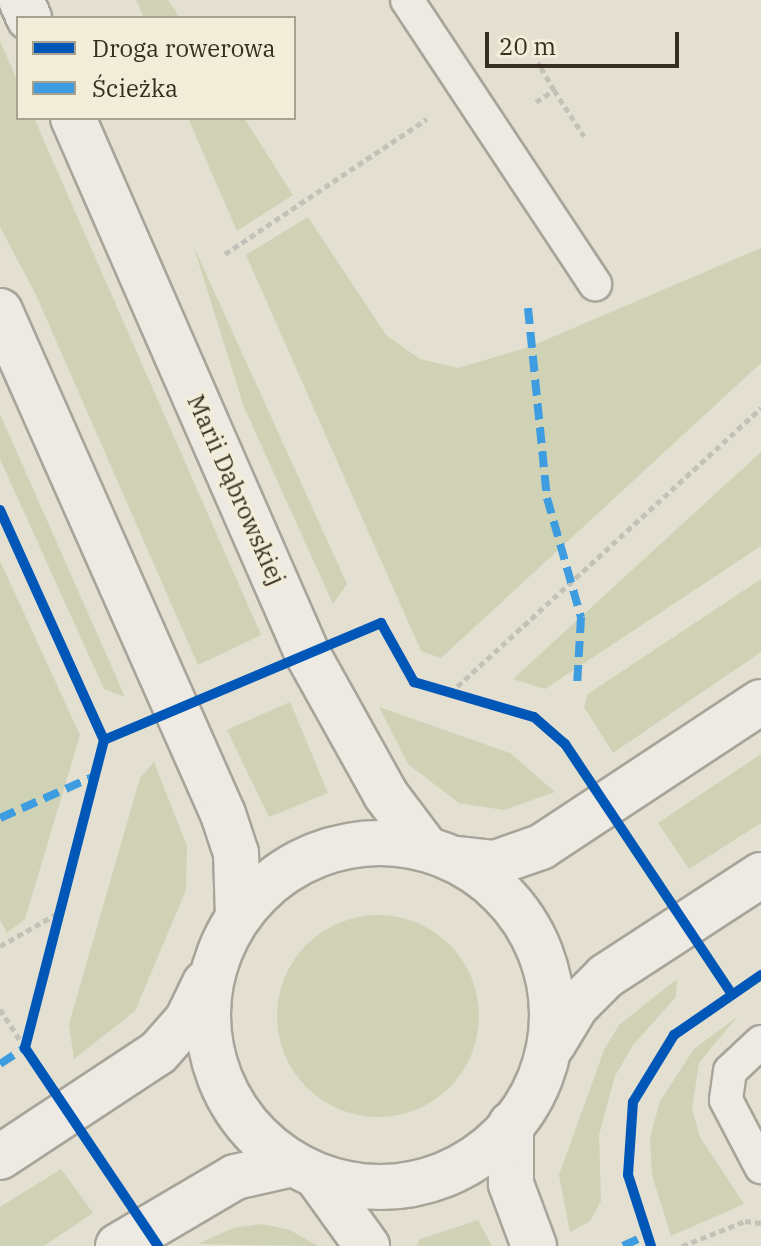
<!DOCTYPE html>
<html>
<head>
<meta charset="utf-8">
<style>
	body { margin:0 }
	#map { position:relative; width:761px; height:1246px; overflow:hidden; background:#e3dfd1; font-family:"IBM Plex Serif",serif }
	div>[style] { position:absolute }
	.green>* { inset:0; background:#d0d2b6 }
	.round { border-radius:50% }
	.path>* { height:5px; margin-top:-2.5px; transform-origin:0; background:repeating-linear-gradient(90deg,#c4c1b9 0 6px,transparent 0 10px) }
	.roads { filter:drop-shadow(2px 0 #a9a499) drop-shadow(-2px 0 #a9a499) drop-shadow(0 2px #a9a499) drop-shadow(0 -2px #a9a499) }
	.service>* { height:32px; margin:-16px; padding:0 16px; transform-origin:16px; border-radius:16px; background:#eceae2 }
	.tertiary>* { height:44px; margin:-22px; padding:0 22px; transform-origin:22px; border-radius:22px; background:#eceae2 }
	.tertiary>.ring { margin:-22px; padding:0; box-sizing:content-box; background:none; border:44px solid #eceae2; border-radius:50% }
	.quiet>* { height:8px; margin-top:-4px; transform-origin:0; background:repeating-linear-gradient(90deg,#3e9de0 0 16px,transparent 0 24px) }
	.cycleway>* { height:10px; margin:-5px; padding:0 5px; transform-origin:5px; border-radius:5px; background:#0057b8 }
	span { translate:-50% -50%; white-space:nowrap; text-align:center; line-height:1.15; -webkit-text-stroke:7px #f2edd9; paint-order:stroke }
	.street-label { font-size:24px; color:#372e22 }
	.legend { position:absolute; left:16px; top:16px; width:280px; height:104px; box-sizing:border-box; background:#f2edd9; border:2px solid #a7a190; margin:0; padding:10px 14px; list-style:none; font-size:24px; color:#372e22 }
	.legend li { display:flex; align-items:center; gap:16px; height:40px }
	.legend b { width:40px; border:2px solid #a7a190 }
	.scale { position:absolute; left:485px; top:32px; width:194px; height:36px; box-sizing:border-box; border:4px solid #372e22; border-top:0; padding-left:10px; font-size:24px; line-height:28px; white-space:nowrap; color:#372e22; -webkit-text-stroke:6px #f2edd9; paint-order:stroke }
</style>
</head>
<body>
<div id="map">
	<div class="green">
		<div style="clip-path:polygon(136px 0,168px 0,180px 18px,144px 18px)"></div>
		<div style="clip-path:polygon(0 41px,18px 82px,18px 118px,34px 118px,261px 635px,198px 665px,36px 295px,0 227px)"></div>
		<div style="clip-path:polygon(188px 118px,244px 118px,293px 195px,237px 231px)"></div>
		<div style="clip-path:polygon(308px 217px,386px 335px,420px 359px,458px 368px,529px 347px,761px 248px,761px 363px,441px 658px,421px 651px,246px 255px)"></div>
		<div style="clip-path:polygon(193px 245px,347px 584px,333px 604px,244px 407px)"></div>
		<div style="clip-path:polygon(0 414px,125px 697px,104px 689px,0 459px)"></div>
		<div style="clip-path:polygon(761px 452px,761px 546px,545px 689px,513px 679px)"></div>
		<div style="clip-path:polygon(0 561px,80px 735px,25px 919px,7px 933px,0 920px)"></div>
		<div style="clip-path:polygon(761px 579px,761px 652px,613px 753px,584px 707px,588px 694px)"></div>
		<div style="clip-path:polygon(290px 702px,328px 793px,269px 817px,227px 730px)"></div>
		<div style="clip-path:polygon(379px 707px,510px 753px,555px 792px,504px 810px,459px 803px,408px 764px)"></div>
		<div style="clip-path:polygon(761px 754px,761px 823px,689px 869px,658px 823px)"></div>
		<div style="clip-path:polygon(154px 762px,187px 846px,186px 890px,135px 1011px,74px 1059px,69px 1024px,140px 778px)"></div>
		<div class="round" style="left:277px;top:915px;width:202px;height:202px"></div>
		<div style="clip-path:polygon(677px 979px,676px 997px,633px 1045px,615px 1076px,599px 1135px,601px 1201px,590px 1221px,570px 1232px,559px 1175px,604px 1050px,619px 1025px)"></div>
		<div style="clip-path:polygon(737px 1017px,699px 1063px,692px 1109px,700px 1137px,744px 1204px,671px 1236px,652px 1175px,650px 1138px,660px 1101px,694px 1049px)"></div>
		<div style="clip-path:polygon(61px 1169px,93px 1213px,44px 1246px,0 1246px,0 1207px)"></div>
		<div style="clip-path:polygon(478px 1220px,492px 1246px,416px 1246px,420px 1239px)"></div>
		<div style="clip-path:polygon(262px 1224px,290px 1230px,318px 1246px,198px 1244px,233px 1228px)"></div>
	</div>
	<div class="path">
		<div style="left:554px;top:90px;width:55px;rotate:56.9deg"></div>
		<div style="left:536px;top:102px;width:22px;rotate:-34deg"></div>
		<div style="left:554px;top:90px;width:32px;rotate:-120deg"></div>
		<div style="left:225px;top:254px;width:243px;rotate:-33.8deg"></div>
		<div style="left:450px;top:693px;width:422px;rotate:-42.5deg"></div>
		<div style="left:0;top:946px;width:69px;rotate:-29.5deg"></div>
		<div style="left:0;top:1009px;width:46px;rotate:57.3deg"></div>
		<div style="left:682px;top:1246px;width:68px;rotate:-21.6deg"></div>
		<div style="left:745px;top:1221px;width:16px;rotate:7deg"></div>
	</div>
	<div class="roads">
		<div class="service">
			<div style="left:407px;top:0;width:341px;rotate:56.5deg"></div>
			<div style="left:761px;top:1042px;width:42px;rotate:136.9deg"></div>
			<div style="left:730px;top:1071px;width:29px;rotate:98deg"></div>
			<div style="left:726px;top:1100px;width:76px;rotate:62.4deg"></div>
		</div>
		<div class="tertiary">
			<div style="left:21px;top:0;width:20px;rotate:66deg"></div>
			<div style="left:73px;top:118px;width:584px;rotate:66.38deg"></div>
			<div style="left:307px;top:653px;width:162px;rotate:60.9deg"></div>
			<div style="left:386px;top:795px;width:66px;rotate:53deg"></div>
			<div style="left:0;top:311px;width:550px;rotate:66.09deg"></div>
			<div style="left:223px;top:814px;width:41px;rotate:71.6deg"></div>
			<div style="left:236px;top:853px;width:63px;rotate:88.2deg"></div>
			<div class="ring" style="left:208px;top:843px;width:300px;height:300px"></div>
			<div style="left:456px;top:859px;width:39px;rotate:6deg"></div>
			<div style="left:495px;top:863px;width:49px;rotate:-19.2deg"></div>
			<div style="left:541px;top:847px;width:263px;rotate:-33.4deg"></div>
			<div style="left:553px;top:1044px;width:44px;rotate:-58.8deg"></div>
			<div style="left:576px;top:1006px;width:42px;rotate:-45deg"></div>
			<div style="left:606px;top:976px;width:185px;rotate:-33.1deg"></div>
			<div style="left:511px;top:1124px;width:60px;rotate:90deg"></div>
			<div style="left:511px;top:1184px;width:66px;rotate:69.6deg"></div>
			<div style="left:0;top:1157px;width:189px;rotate:-33.4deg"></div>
			<div style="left:158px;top:1053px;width:44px;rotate:-48.7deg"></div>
			<div style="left:187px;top:1020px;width:41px;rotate:-64.1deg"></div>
			<div style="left:318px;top:1178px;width:84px;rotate:54.2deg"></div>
			<div style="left:118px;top:1246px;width:136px;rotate:-30.5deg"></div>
			<div style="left:235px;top:1177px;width:59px;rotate:-12.6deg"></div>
		</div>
	</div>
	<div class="quiet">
		<div style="left:528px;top:308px;width:191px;rotate:84.3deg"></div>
		<div style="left:547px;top:498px;width:124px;rotate:74.1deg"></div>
		<div style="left:581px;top:617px;width:69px;rotate:93.3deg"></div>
		<div style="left:0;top:818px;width:104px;rotate:-23.9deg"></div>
		<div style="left:0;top:1064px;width:30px;rotate:-33deg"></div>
		<div style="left:623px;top:1246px;width:26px;rotate:-25deg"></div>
	</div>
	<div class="cycleway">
		<div style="left:0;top:510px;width:252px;rotate:65.7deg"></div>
		<div style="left:104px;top:740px;width:318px;rotate:104.4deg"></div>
		<div style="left:25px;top:1048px;width:239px;rotate:56.1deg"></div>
		<div style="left:104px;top:740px;width:301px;rotate:-22.9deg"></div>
		<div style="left:381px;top:623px;width:68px;rotate:60.8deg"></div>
		<div style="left:414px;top:682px;width:125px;rotate:16.3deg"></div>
		<div style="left:534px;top:717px;width:41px;rotate:41.1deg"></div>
		<div style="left:565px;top:744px;width:301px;rotate:56.3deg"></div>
		<div style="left:651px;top:1246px;width:75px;rotate:-107.9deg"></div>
		<div style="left:628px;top:1175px;width:73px;rotate:-86.1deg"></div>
		<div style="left:633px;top:1102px;width:79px;rotate:-58.5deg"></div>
		<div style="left:674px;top:1035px;width:106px;rotate:-34.6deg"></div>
	</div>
	<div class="street-label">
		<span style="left:236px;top:490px;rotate:66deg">Marii Dąbrowskiej</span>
	</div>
	<ul class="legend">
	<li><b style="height:10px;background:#0057b8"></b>Droga rowerowa</li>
	<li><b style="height:10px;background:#3e9de0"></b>Ścieżka</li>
	</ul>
	<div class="scale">20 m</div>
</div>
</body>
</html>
